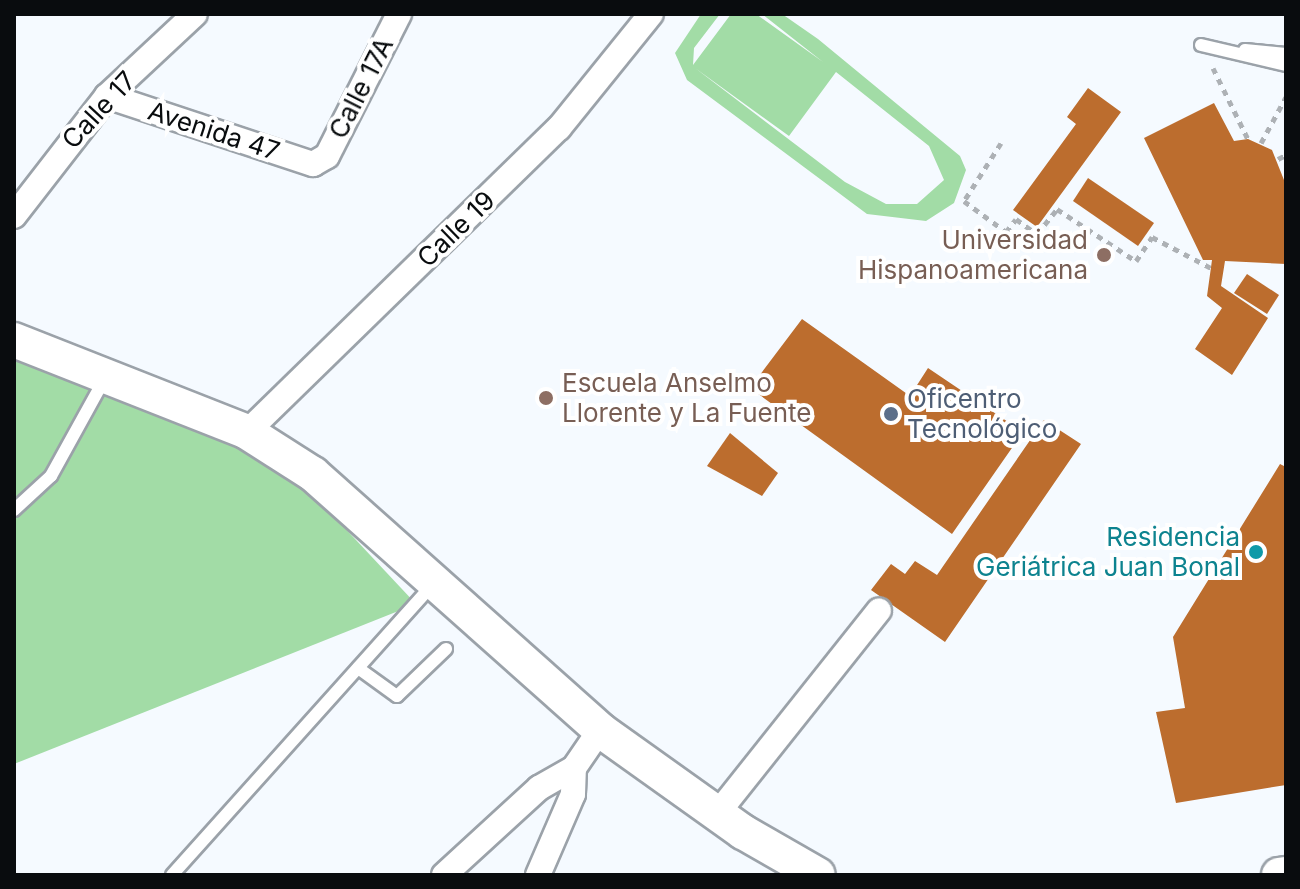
<!DOCTYPE html>
<html>
<head>
<meta charset="utf-8">
<style>
	body { margin:0 }
	#map { position:relative; width:1300px; height:889px; overflow:hidden; background:#f5faff; font-family:Inter,sans-serif }
	div>[style] { position:absolute }
	.green>* { inset:0; background:#a2dca6 }
	.building>* { inset:0; background:#bc6d2e }
	.path>* { height:5px; margin-top:-2.5px; transform-origin:0; background:repeating-linear-gradient(90deg,#adb1b5 0 6px,transparent 0 12px) }
	.roads { filter:drop-shadow(2px 0 #9ba2a9) drop-shadow(-2px 0 #9ba2a9) drop-shadow(0 2px #9ba2a9) drop-shadow(0 -2px #9ba2a9) }
	.lane>* { height:12px; margin:-6px; padding:0 6px; transform-origin:6px; border-radius:6px; background:#fff }
	.street>* { height:24px; margin:-12px; padding:0 12px; transform-origin:12px; border-radius:12px; background:#fff }
	.secondary>* { height:34px; margin:-17px; padding:0 17px; transform-origin:17px; border-radius:17px; background:#fff }
	.dots>* { width:22px; height:22px; translate:-50% -50%; box-sizing:border-box; border:4px solid #fff; border-radius:50% }
	span { translate:-50% -50%; white-space:nowrap; text-align:center; line-height:1.15; -webkit-text-stroke:8px #fff; paint-order:stroke }
	.street-label { font-size:26px; color:#090c0e }
	.education-label { font-size:26px; color:#785e54 }
	.right { translate:-100% -50%; text-align:right }
	.left { translate:0 -50%; text-align:left }
	.service-label { font-size:26px; color:#4e5e75 }
	.culture-label { font-size:26px; color:#0d838f }
	.frame { position:absolute; inset:0; border:16px solid #090c0e; pointer-events:none }
</style>
</head>
<body>
<div id="map">
	<div class="green">
		<div style="clip-path:polygon(evenodd,701px 14px,720px 14px,694px 48px,693px 65px,731px 14px,756px 14px,823px 62px,762px 14px,782px 14px,818px 39px,960px 156px,966px 170px,954px 203px,926px 221px,867px 214px,687px 80px,675px 53px,701px 14px,695px 68px,789px 136px,836px 72px,929px 146px,944px 180px,917px 204px,886px 204px,845px 182px,695px 68px)"></div>
		<div style="clip-path:polygon(14px 342px,266px 444px,416px 604px,14px 764px)"></div>
	</div>
	<div class="building">
		<div style="clip-path:polygon(1088px 88px,1121px 112px,1037px 227px,1013px 210px,1076px 124px,1067px 117px)"></div>
		<div style="clip-path:polygon(1214px 103px,1234px 141px,1248px 139px,1272px 150px,1286px 185px,1286px 264px,1225px 261px,1221px 286px,1268px 318px,1232px 375px,1195px 349px,1222px 308px,1207px 296px,1212px 260px,1203px 260px,1144px 138px)"></div>
		<div style="clip-path:polygon(1088px 178px,1154px 223px,1138px 246px,1073px 201px)"></div>
		<div style="clip-path:polygon(1247px 274px,1279px 295px,1267px 314px,1234px 293px)"></div>
		<div style="clip-path:polygon(802px 319px,910px 396px,928px 368px,1023px 432px,952px 534px,750px 388px)"></div>
		<div style="clip-path:polygon(1044px 420px,1081px 444px,945px 642px,871px 590px,891px 564px,905px 574px,915px 561px,937px 575px)"></div>
		<div style="clip-path:polygon(730px 433px,778px 473px,762px 496px,707px 466px)"></div>
		<div style="clip-path:polygon(1280px 464px,1286px 467px,1286px 785px,1176px 803px,1156px 712px,1185px 708px,1173px 637px)"></div>
	</div>
	<div class="path">
		<div style="left:1213px;top:68px;width:79px;rotate:63.8deg"></div>
		<div style="left:1001px;top:143px;width:69px;rotate:122.5deg"></div>
		<div style="left:964px;top:201px;width:52px;rotate:36.4deg"></div>
		<div style="left:1006px;top:232px;width:16px;rotate:-52deg"></div>
		<div style="left:1016px;top:219px;width:26px;rotate:36deg"></div>
		<div style="left:1037px;top:234px;width:32px;rotate:-51deg"></div>
		<div style="left:1057px;top:209px;width:95px;rotate:33.4deg"></div>
		<div style="left:1136px;top:261px;width:29px;rotate:-56deg"></div>
		<div style="left:1152px;top:237px;width:67px;rotate:27.7deg"></div>
		<div style="left:1261px;top:143px;width:52px;rotate:-61.5deg"></div>
		<div style="left:1278px;top:159px;width:9px;rotate:-27deg"></div>
	</div>
	<div class="roads">
		<div class="lane">
			<div style="left:1201px;top:45px;width:87px;rotate:13.2deg"></div>
			<div style="left:1245px;top:50px;width:41px;rotate:5.6deg"></div>
			<div style="left:14px;top:510px;width:50px;rotate:-42.6deg"></div>
			<div style="left:51px;top:476px;width:110px;rotate:-61.1deg"></div>
			<div style="left:358px;top:668px;width:48px;rotate:35.7deg"></div>
			<div style="left:397px;top:696px;width:68px;rotate:-43.8deg"></div>
			<div style="left:172px;top:875px;width:389px;rotate:-48.1deg"></div>
		</div>
		<div class="street">
			<div style="left:107px;top:96px;width:217px;rotate:18.3deg"></div>
			<div style="left:313px;top:164px;width:16px;rotate:-30deg"></div>
			<div style="left:327px;top:156px;width:159px;rotate:-63.1deg"></div>
			<div style="left:14px;top:216px;width:152px;rotate:-52.2deg"></div>
			<div style="left:107px;top:96px;width:120px;rotate:-43deg"></div>
			<div style="left:247px;top:432px;width:436px;rotate:-44.3deg"></div>
			<div style="left:559px;top:128px;width:146px;rotate:-51.1deg"></div>
			<div style="left:717px;top:814px;width:260px;rotate:-51.5deg"></div>
			<div style="left:444px;top:875px;width:129px;rotate:-42.5deg"></div>
			<div style="left:539px;top:788px;width:40px;rotate:-29.7deg"></div>
			<div style="left:574px;top:768px;width:46px;rotate:-55.6deg"></div>
			<div style="left:538px;top:875px;width:88px;rotate:-66.6deg"></div>
			<div style="left:573px;top:794px;width:26px;rotate:-88deg"></div>
		</div>
		<div class="secondary">
			<div style="left:14px;top:340px;width:251px;rotate:21.5deg"></div>
			<div style="left:247px;top:432px;width:78px;rotate:32.5deg"></div>
			<div style="left:313px;top:474px;width:385px;rotate:41.7deg"></div>
			<div style="left:600px;top:730px;width:176px;rotate:35.5deg"></div>
			<div style="left:743px;top:832px;width:86px;rotate:29.8deg"></div>
			<div style="left:1279px;top:875px;width:7px;rotate:-8deg"></div>
		</div>
	</div>
	<div class="dots">
		<div style="left:1104px;top:255px;background:#8d6e63"></div>
		<div style="left:546px;top:398px;background:#8d6e63"></div>
		<div style="left:891px;top:414px;background:#5c6f8a"></div>
		<div style="left:1256px;top:552px;background:#0f9aa8"></div>
	</div>
	<div class="street-label">
		<span style="left:361px;top:88px;rotate:-63deg">Calle 17A</span>
		<span style="left:99px;top:110px;rotate:-47deg">Calle 17</span>
		<span style="left:214px;top:131px;rotate:18deg">Avenida 47</span>
		<span style="left:456px;top:229px;rotate:-44deg">Calle 19</span>
	</div>
	<div class="education-label">
		<span class="right" style="left:1088px;top:255px">Universidad<br>Hispanoamericana</span>
		<span class="left" style="left:562px;top:398px">Escuela Anselmo<br>Llorente y La Fuente</span>
	</div>
	<div class="service-label">
		<span class="left" style="left:907px;top:414px">Oficentro<br>Tecnológico</span>
	</div>
	<div class="culture-label">
		<span class="right" style="left:1240px;top:552px">Residencia<br>Geriátrica Juan Bonal</span>
	</div>
	<div class="frame"></div>
</div>
</body>
</html>
